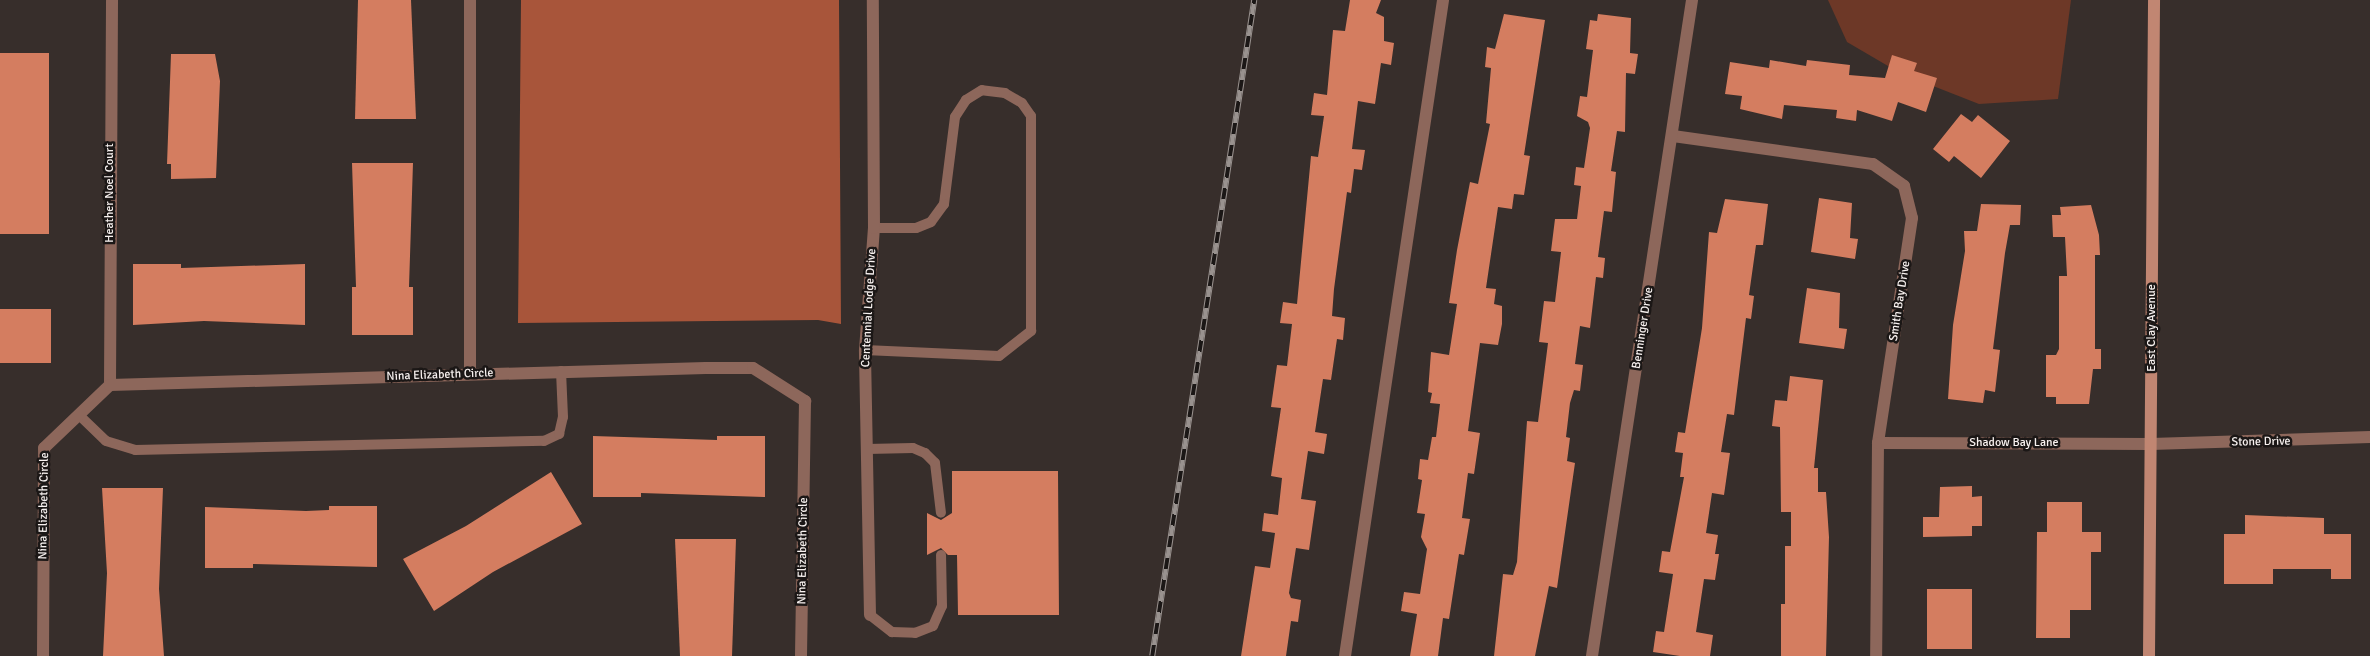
<!DOCTYPE html>
<html>
<head>
<meta charset="utf-8">
<style>
	body { margin:0 }
	#map { position:relative; width:2370px; height:656px; overflow:hidden; background:#372e2b; font-family:Signika,sans-serif }
	div>[style] { position:absolute }
	.green>* { inset:0; background:#6d3827 }
	.water>* { inset:0; background:#a8553a }
	.building>* { inset:0; background:#d47d60 }
	.lane>* { height:10px; margin:-5px; padding:0 5px; transform-origin:5px; border-radius:5px; background:#8d675b }
	.street>* { height:12px; margin:-6px; padding:0 6px; transform-origin:6px; border-radius:6px; background:#8d675b }
	.secondary>* { height:12px; margin:-6px; padding:0 6px; transform-origin:6px; border-radius:6px; background:#c18672 }
	.rail>* { height:5.5px; margin-top:-2.75px; transform-origin:0; background:repeating-linear-gradient(90deg,#1b1716 0 11px,#99928f 0 22px); box-sizing:border-box; border-block:1px solid #99928f }
	span { translate:-50% -50%; white-space:nowrap; text-align:center; line-height:1.15; -webkit-text-stroke:5px #1b1716; paint-order:stroke }
	.street-label { font-size:12px; color:#f8f2f0 }
</style>
</head>
<body>
<div id="map">
	<div class="green">
		<div style="clip-path:polygon(1828px 0,2071px 0,2058px 99px,1979px 104px,1900px 73px,1847px 42px)"></div>
	</div>
	<div class="water">
		<div style="clip-path:polygon(521px 0,839px 0,841px 324px,818px 320px,518px 323px)"></div>
	</div>
	<div class="building">
		<div style="clip-path:polygon(358px 0,411px 0,416px 119px,355px 119px)"></div>
		<div style="clip-path:polygon(1350px 0,1381px 0,1376px 13px,1384px 17px,1384px 41px,1394px 43px,1391px 65px,1381px 63px,1375px 104px,1358px 101px,1352px 149px,1365px 150px,1362px 170px,1354px 169px,1351px 193px,1347px 192px,1334px 289px,1332px 316px,1345px 318px,1343px 340px,1337px 339px,1331px 380px,1323px 379px,1315px 432px,1327px 434px,1324px 454px,1308px 451px,1301px 499px,1316px 501px,1309px 550px,1296px 548px,1289px 593px,1291px 598px,1301px 600px,1298px 622px,1291px 621px,1286px 656px,1241px 656px,1255px 566px,1270px 568px,1275px 533px,1262px 531px,1264px 513px,1278px 515px,1282px 478px,1271px 476px,1281px 408px,1271px 407px,1277px 365px,1287px 366px,1292px 324px,1280px 323px,1283px 302px,1297px 304px,1311px 156px,1318px 157px,1324px 116px,1311px 115px,1314px 93px,1327px 95px,1333px 30px,1345px 31px)"></div>
		<div style="clip-path:polygon(1504px 14px,1545px 20px,1524px 155px,1530px 156px,1524px 195px,1514px 194px,1512px 209px,1498px 207px,1486px 288px,1496px 289px,1494px 304px,1502px 306px,1502px 324px,1498px 345px,1480px 343px,1468px 431px,1480px 433px,1474px 474px,1468px 473px,1462px 518px,1470px 519px,1464px 555px,1459px 554px,1449px 619px,1443px 618px,1438px 656px,1410px 656px,1417px 614px,1401px 611px,1404px 592px,1420px 594px,1427px 549px,1421px 537px,1425px 514px,1417px 513px,1422px 480px,1418px 479px,1420px 459px,1428px 460px,1432px 437px,1436px 437px,1440px 404px,1430px 403px,1432px 393px,1428px 392px,1431px 352px,1449px 355px,1457px 304px,1449px 303px,1457px 250px,1470px 182px,1478px 184px,1490px 124px,1486px 123px,1491px 68px,1485px 67px,1487px 47px,1495px 49px)"></div>
		<div style="clip-path:polygon(1598px 14px,1631px 18px,1630px 53px,1638px 54px,1635px 74px,1626px 73px,1625px 132px,1617px 131px,1611px 171px,1616px 172px,1612px 212px,1604px 211px,1598px 257px,1605px 258px,1603px 278px,1596px 277px,1590px 328px,1580px 326px,1575px 364px,1583px 365px,1580px 391px,1574px 390px,1570px 403px,1566px 437px,1570px 438px,1567px 461px,1575px 463px,1557px 588px,1549px 586px,1535px 656px,1494px 656px,1503px 574px,1513px 575px,1517px 562px,1527px 421px,1538px 422px,1548px 343px,1539px 342px,1544px 301px,1555px 302px,1561px 252px,1551px 251px,1555px 219px,1577px 219px,1581px 186px,1574px 185px,1576px 167px,1584px 168px,1590px 128px,1588px 122px,1577px 116px,1580px 96px,1587px 97px,1593px 50px,1586px 49px,1590px 20px,1597px 21px)"></div>
		<div style="clip-path:polygon(0 53px,49px 53px,49px 234px,0 234px)"></div>
		<div style="clip-path:polygon(171px 54px,215px 54px,220px 81px,216px 178px,171px 179px,171px 164px,167px 164px)"></div>
		<div style="clip-path:polygon(1892px 55px,1917px 63px,1914px 71px,1937px 78px,1926px 112px,1898px 102px,1892px 121px,1857px 110px,1856px 121px,1836px 118px,1837px 110px,1784px 105px,1782px 119px,1740px 109px,1742px 96px,1725px 94px,1730px 62px,1769px 68px,1770px 60px,1806px 66px,1807px 60px,1850px 65px,1849px 75px,1885px 78px)"></div>
		<div style="clip-path:polygon(1961px 114px,1972px 122px,1978px 115px,2010px 141px,1981px 178px,1954px 156px,1949px 162px,1933px 149px)"></div>
		<div style="clip-path:polygon(352px 163px,413px 163px,409px 287px,413px 287px,413px 335px,352px 335px,352px 287px,356px 287px)"></div>
		<div style="clip-path:polygon(1819px 198px,1852px 203px,1850px 238px,1858px 239px,1855px 259px,1811px 252px)"></div>
		<div style="clip-path:polygon(1725px 199px,1768px 204px,1763px 245px,1756px 245px,1749px 295px,1754px 296px,1751px 319px,1746px 318px,1734px 415px,1727px 414px,1721px 452px,1730px 453px,1724px 495px,1712px 493px,1706px 533px,1718px 535px,1715px 554px,1719px 554px,1715px 580px,1704px 579px,1696px 632px,1713px 635px,1710px 656px,1680px 656px,1653px 652px,1656px 631px,1664px 632px,1673px 574px,1659px 572px,1662px 551px,1670px 552px,1684px 477px,1680px 477px,1683px 453px,1675px 452px,1678px 432px,1685px 433px,1702px 328px,1709px 232px,1717px 233px)"></div>
		<div style="clip-path:polygon(1981px 204px,2021px 205px,2020px 225px,2010px 225px,2005px 253px,1993px 349px,2000px 350px,1995px 392px,1985px 390px,1983px 403px,1948px 399px,1953px 325px,1965px 251px,1964px 231px,1977px 231px)"></div>
		<div style="clip-path:polygon(2091px 205px,2099px 235px,2100px 255px,2095px 255px,2095px 349px,2101px 349px,2101px 369px,2093px 369px,2089px 404px,2056px 404px,2056px 397px,2046px 397px,2046px 355px,2056px 355px,2059px 349px,2059px 276px,2067px 276px,2065px 237px,2053px 237px,2052px 215px,2061px 215px,2060px 207px)"></div>
		<div style="clip-path:polygon(133px 264px,181px 264px,181px 268px,305px 264px,305px 325px,204px 321px,133px 325px)"></div>
		<div style="clip-path:polygon(1807px 288px,1840px 293px,1839px 328px,1847px 329px,1844px 349px,1799px 343px)"></div>
		<div style="clip-path:polygon(0 309px,51px 309px,51px 363px,0 363px)"></div>
		<div style="clip-path:polygon(1790px 376px,1823px 380px,1814px 468px,1818px 468px,1818px 492px,1826px 492px,1829px 537px,1826px 656px,1781px 656px,1781px 604px,1785px 604px,1785px 546px,1791px 546px,1791px 512px,1781px 512px,1780px 427px,1772px 426px,1775px 400px,1787px 401px)"></div>
		<div style="clip-path:polygon(593px 436px,717px 440px,717px 436px,765px 436px,765px 497px,641px 493px,641px 497px,593px 497px)"></div>
		<div style="clip-path:polygon(952px 471px,1058px 471px,1059px 615px,958px 615px,957px 555px,948px 555px,941px 548px,927px 555px,927px 513px,941px 520px,952px 513px)"></div>
		<div style="clip-path:polygon(551px 472px,582px 524px,493px 572px,434px 611px,403px 559px,466px 526px)"></div>
		<div style="clip-path:polygon(1972px 486px,1972px 497px,1982px 496px,1982px 526px,1972px 526px,1972px 536px,1923px 537px,1923px 517px,1939px 517px,1940px 487px)"></div>
		<div style="clip-path:polygon(102px 488px,163px 488px,159px 589px,164px 656px,103px 656px,107px 573px)"></div>
		<div style="clip-path:polygon(2047px 502px,2082px 502px,2082px 532px,2101px 532px,2101px 552px,2091px 552px,2091px 610px,2070px 610px,2070px 638px,2036px 638px,2037px 532px,2047px 532px)"></div>
		<div style="clip-path:polygon(329px 506px,377px 506px,377px 567px,253px 564px,253px 568px,205px 568px,205px 507px,306px 511px,329px 510px)"></div>
		<div style="clip-path:polygon(2245px 515px,2324px 518px,2324px 534px,2351px 534px,2351px 579px,2331px 579px,2331px 569px,2273px 569px,2273px 584px,2224px 584px,2224px 534px,2245px 534px)"></div>
		<div style="clip-path:polygon(675px 539px,736px 539px,732px 656px,680px 656px)"></div>
		<div style="clip-path:polygon(1927px 589px,1972px 589px,1972px 649px,1927px 649px)"></div>
	</div>
	<div class="lane">
		<div style="left:865px;top:350px;width:134px;rotate:2.6deg"></div>
		<div style="left:999px;top:356px;width:41px;rotate:-38deg"></div>
		<div style="left:1031px;top:331px;width:215px;rotate:-90deg"></div>
		<div style="left:1031px;top:116px;width:16px;rotate:-125deg"></div>
		<div style="left:1022px;top:103px;width:20px;rotate:-150deg"></div>
		<div style="left:1005px;top:93px;width:23px;rotate:-173deg"></div>
		<div style="left:982px;top:90px;width:19px;rotate:148deg"></div>
		<div style="left:966px;top:100px;width:20px;rotate:123deg"></div>
		<div style="left:955px;top:117px;width:88px;rotate:97.2deg"></div>
		<div style="left:944px;top:204px;width:22px;rotate:126deg"></div>
		<div style="left:931px;top:222px;width:16px;rotate:158deg"></div>
		<div style="left:916px;top:228px;width:42px;rotate:180deg"></div>
		<div style="left:79px;top:415px;width:37px;rotate:44deg"></div>
		<div style="left:106px;top:441px;width:30px;rotate:17deg"></div>
		<div style="left:135px;top:450px;width:409px;rotate:-1.3deg"></div>
		<div style="left:544px;top:441px;width:17px;rotate:-25deg"></div>
		<div style="left:559px;top:434px;width:17px;rotate:-77deg"></div>
		<div style="left:563px;top:417px;width:46px;rotate:-92.5deg"></div>
		<div style="left:867px;top:449px;width:46px;rotate:-1.2deg"></div>
		<div style="left:913px;top:448px;width:13px;rotate:23deg"></div>
		<div style="left:925px;top:453px;width:14px;rotate:45deg"></div>
		<div style="left:935px;top:463px;width:50px;rotate:83.2deg"></div>
		<div style="left:870px;top:615px;width:28px;rotate:38deg"></div>
		<div style="left:892px;top:632px;width:23px;rotate:2deg"></div>
		<div style="left:915px;top:633px;width:19px;rotate:-21deg"></div>
		<div style="left:933px;top:626px;width:22px;rotate:-66deg"></div>
		<div style="left:942px;top:606px;width:51px;rotate:-91.1deg"></div>
	</div>
	<div class="street">
		<div style="left:1673px;top:136px;width:202px;rotate:8deg"></div>
		<div style="left:1873px;top:164px;width:38px;rotate:35deg"></div>
		<div style="left:1904px;top:186px;width:33px;rotate:76deg"></div>
		<div style="left:1912px;top:218px;width:228px;rotate:98.6deg"></div>
		<div style="left:1878px;top:443px;width:213px;rotate:90.5deg"></div>
		<div style="left:470px;top:374px;width:374px;rotate:-90deg"></div>
		<div style="left:110px;top:385px;width:385px;rotate:-89.7deg"></div>
		<div style="left:1878px;top:443px;width:273px;rotate:0.2deg"></div>
		<div style="left:2151px;top:444px;width:219px;rotate:-1.8deg"></div>
		<div style="left:870px;top:615px;width:265px;rotate:-91.1deg"></div>
		<div style="left:865px;top:350px;width:122px;rotate:-85.8deg"></div>
		<div style="left:874px;top:228px;width:228px;rotate:-90.3deg"></div>
		<div style="left:43px;top:656px;width:208px;rotate:-89.7deg"></div>
		<div style="left:44px;top:448px;width:91px;rotate:-43.7deg"></div>
		<div style="left:110px;top:385px;width:596px;rotate:-1.63deg"></div>
		<div style="left:706px;top:368px;width:47px"></div>
		<div style="left:753px;top:368px;width:62px;rotate:32.4deg"></div>
		<div style="left:805px;top:401px;width:255px;rotate:90.9deg"></div>
		<div style="left:1345px;top:656px;width:663px;rotate:-81.5deg"></div>
		<div style="left:1592px;top:656px;width:664px;rotate:-81.33deg"></div>
	</div>
	<div class="secondary">
		<div style="left:2149px;top:656px;width:656px;rotate:-89.56deg"></div>
	</div>
	<div class="rail">
		<div style="left:1152px;top:656px;width:664px;rotate:-81.16deg"></div>
	</div>
	<div class="street-label">
		<span style="left:110px;top:193px;rotate:-90deg">Heather Noel Court</span>
		<span style="left:1900px;top:301px;rotate:-81deg">Smith Bay Drive</span>
		<span style="left:869px;top:308px;rotate:-87deg">Centennial Lodge Drive</span>
		<span style="left:1643px;top:328px;rotate:-81deg">Benninger Drive</span>
		<span style="left:2152px;top:328px;rotate:-90deg">East Clay Avenue</span>
		<span style="left:440px;top:375px;rotate:-2deg">Nina Elizabeth Circle</span>
		<span style="left:2261px;top:442px;rotate:-1deg">Stone Drive</span>
		<span style="left:2014px;top:443px">Shadow Bay Lane</span>
		<span style="left:44px;top:506px;rotate:-89deg">Nina Elizabeth Circle</span>
		<span style="left:803px;top:551px;rotate:-89deg">Nina Elizabeth Circle</span>
	</div>
</div>
</body>
</html>
